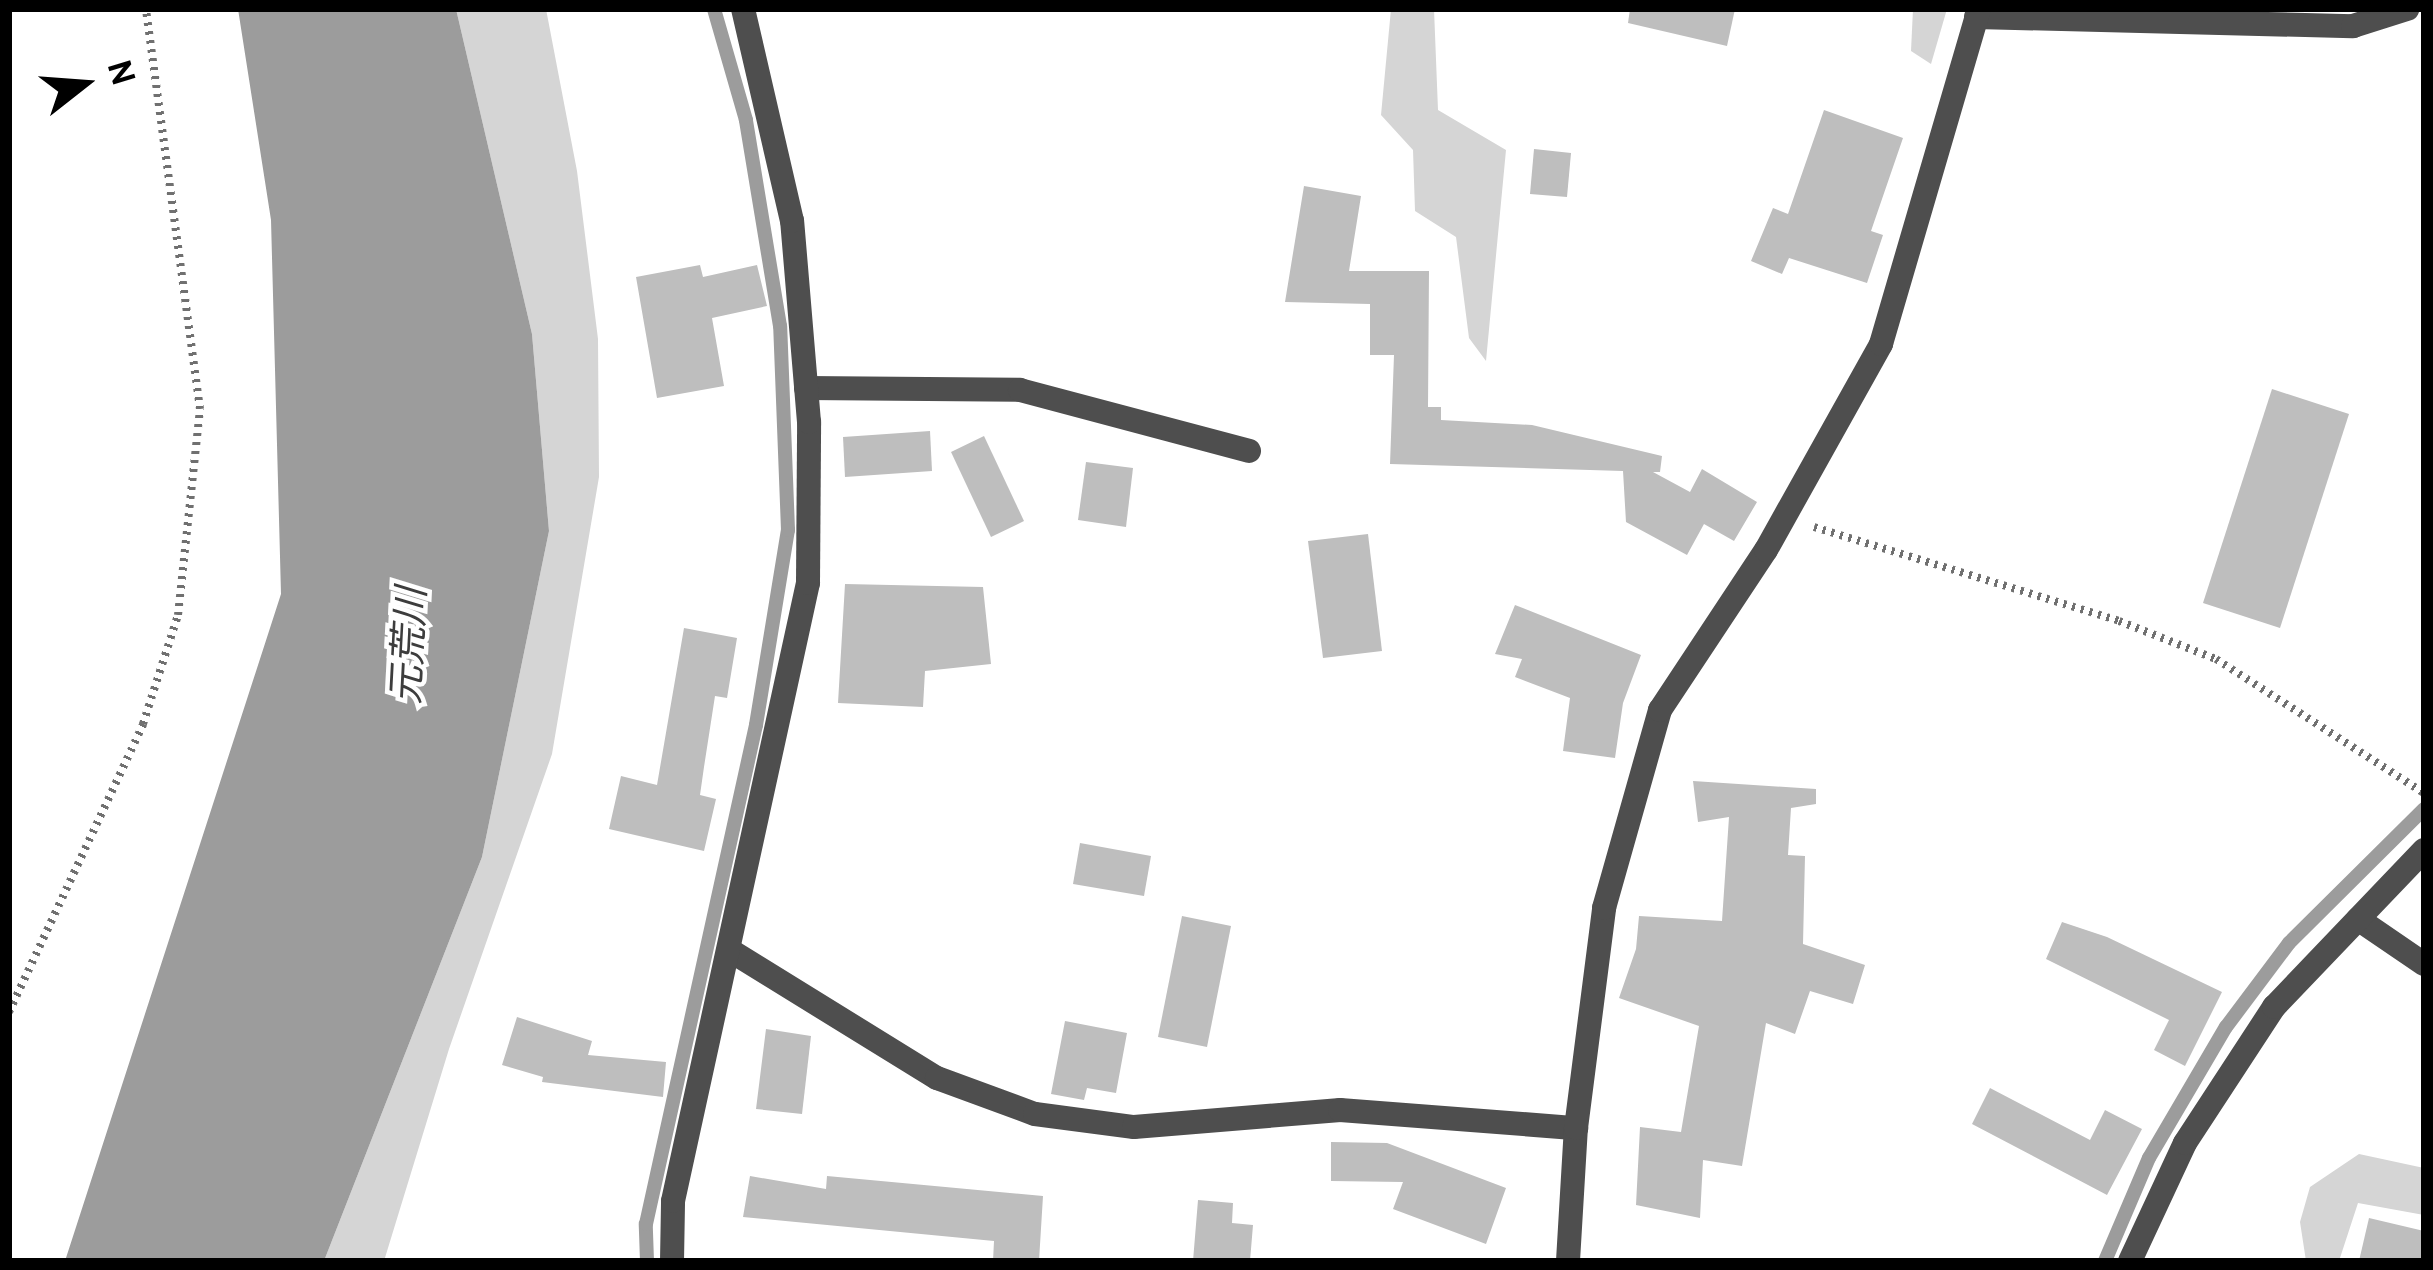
<!DOCTYPE html>
<html>
<head>
<meta charset="utf-8">
<style>
	body { margin:0 }
	#map { position:relative; width:2433px; height:1270px; overflow:hidden; background:#fff; font-family:Overpass,"Noto Sans JP",sans-serif }
	div>[style] { position:absolute }
	.green>* { inset:0; background:#d5d5d5 }
	.water>* { inset:0; background:#9c9c9c }
	.stream>* { height:14px; margin:-7px; padding:0 7px; transform-origin:7px; border-radius:7px; background:#9c9c9c }
	.building>* { inset:0; background:#bebebe }
	.path>* { height:8px; margin-top:-4px; transform-origin:0; background:repeating-linear-gradient(90deg,#707070 0 3px,transparent 0 9px) }
	.lane>* { height:24px; margin:-12px; padding:0 12px; transform-origin:12px; border-radius:12px; background:#4e4e4e }
	.street>* { height:24px; margin:-12px; padding:0 12px; transform-origin:12px; border-radius:12px; background:#4e4e4e }
	span { translate:-50% -50%; white-space:nowrap; text-align:center; line-height:1.15; -webkit-text-stroke:9px #fff; paint-order:stroke }
	.water-label { font-size:39px; color:#3d3d3d; font-style:italic }
	.frame { position:absolute; inset:0; border:12px solid #000; pointer-events:none }
	.north { position:absolute; left:24px; top:24px; width:120px; height:120px; -webkit-text-stroke:9px #fff; paint-order:stroke; rotate:73deg; font-size:33px; font-weight:700; line-height:48px; text-align:center; color:#000 }
	.north::after { content:''; display:block; margin:auto; width:42px; height:54px; background:#000; clip-path:polygon(50% 0,100% 100%,50% 72%,0 100%) }
</style>
</head>
<body>
<div id="map">
	<div class="green">
		<div style="clip-path:polygon(456px 9px,546px 9px,577px 171px,598px 339px,599px 477px,552px 754px,449px 1049px,384px 1261px,324px 1261px,482px 857px,549px 531px,532px 334px)"></div>
		<div style="clip-path:polygon(1391px 9px,1434px 9px,1438px 110px,1506px 150px,1486px 361px,1469px 338px,1456px 237px,1415px 211px,1413px 150px,1381px 115px)"></div>
		<div style="clip-path:polygon(1913px 9px,1947px 9px,1931px 64px,1911px 51px)"></div>
		<div style="clip-path:polygon(2359px 1154px,2424px 1168px,2424px 1215px,2358px 1203px,2339px 1261px,2306px 1261px,2300px 1222px,2310px 1187px)"></div>
	</div>
	<div class="water">
		<div style="clip-path:polygon(238px 9px,456px 9px,532px 334px,549px 531px,482px 857px,324px 1261px,65px 1261px,281px 594px,271px 220px)"></div>
	</div>
	<div class="stream">
		<div style="left:647px;top:1261px;width:37px;rotate:-92deg"></div>
		<div style="left:646px;top:1224px;width:511px;rotate:-77.57deg"></div>
		<div style="left:756px;top:725px;width:198px;rotate:-80.7deg"></div>
		<div style="left:788px;top:530px;width:204px;rotate:-92.2deg"></div>
		<div style="left:780px;top:326px;width:209px;rotate:-99.4deg"></div>
		<div style="left:746px;top:120px;width:116px;rotate:-106.1deg"></div>
		<div style="left:2105px;top:1261px;width:112px;rotate:-66.9deg"></div>
		<div style="left:2149px;top:1158px;width:152px;rotate:-59.6deg"></div>
		<div style="left:2226px;top:1027px;width:105px;rotate:-53.1deg"></div>
		<div style="left:2289px;top:943px;width:190px;rotate:-44.8deg"></div>
	</div>
	<div class="building">
		<div style="clip-path:polygon(1630px 9px,1735px 9px,1727px 46px,1628px 23px)"></div>
		<div style="clip-path:polygon(1824px 110px,1903px 138px,1871px 231px,1883px 235px,1867px 283px,1789px 258px,1782px 274px,1751px 261px,1773px 208px,1788px 214px)"></div>
		<div style="clip-path:polygon(1534px 149px,1571px 153px,1567px 197px,1530px 194px)"></div>
		<div style="clip-path:polygon(1304px 186px,1361px 196px,1349px 271px,1429px 271px,1428px 407px,1441px 407px,1441px 420px,1532px 425px,1662px 456px,1660px 472px,1653px 472px,1690px 492px,1702px 469px,1757px 502px,1734px 541px,1704px 524px,1687px 555px,1626px 522px,1623px 471px,1390px 464px,1394px 355px,1370px 355px,1370px 304px,1285px 302px)"></div>
		<div style="clip-path:polygon(700px 265px,703px 277px,757px 265px,767px 306px,712px 318px,724px 386px,657px 398px,636px 277px)"></div>
		<div style="clip-path:polygon(2272px 389px,2349px 414px,2280px 628px,2203px 603px)"></div>
		<div style="clip-path:polygon(930px 431px,932px 471px,845px 477px,843px 437px)"></div>
		<div style="clip-path:polygon(984px 436px,1024px 521px,991px 537px,951px 452px)"></div>
		<div style="clip-path:polygon(1086px 462px,1133px 468px,1126px 527px,1078px 520px)"></div>
		<div style="clip-path:polygon(1368px 534px,1382px 651px,1323px 658px,1308px 541px)"></div>
		<div style="clip-path:polygon(845px 584px,983px 587px,991px 664px,925px 671px,923px 707px,838px 703px)"></div>
		<div style="clip-path:polygon(1515px 605px,1641px 655px,1623px 703px,1615px 758px,1563px 751px,1570px 698px,1515px 677px,1522px 659px,1495px 654px)"></div>
		<div style="clip-path:polygon(684px 628px,737px 638px,727px 698px,715px 696px,704px 767px,700px 795px,716px 799px,704px 851px,609px 829px,621px 776px,657px 785px)"></div>
		<div style="clip-path:polygon(1693px 781px,1816px 789px,1816px 804px,1791px 808px,1788px 855px,1805px 856px,1803px 944px,1865px 965px,1853px 1004px,1810px 991px,1795px 1034px,1766px 1023px,1742px 1166px,1703px 1160px,1700px 1218px,1636px 1205px,1640px 1127px,1681px 1132px,1699px 1026px,1619px 998px,1636px 949px,1639px 916px,1722px 921px,1729px 817px,1698px 822px)"></div>
		<div style="clip-path:polygon(1080px 843px,1151px 856px,1144px 896px,1073px 884px)"></div>
		<div style="clip-path:polygon(1182px 916px,1231px 926px,1207px 1047px,1158px 1037px)"></div>
		<div style="clip-path:polygon(2062px 922px,2107px 937px,2222px 992px,2185px 1066px,2154px 1050px,2169px 1020px,2046px 959px)"></div>
		<div style="clip-path:polygon(517px 1017px,592px 1041px,588px 1055px,666px 1062px,663px 1097px,542px 1082px,543px 1077px,502px 1065px)"></div>
		<div style="clip-path:polygon(1065px 1021px,1127px 1033px,1116px 1093px,1087px 1088px,1084px 1100px,1051px 1094px)"></div>
		<div style="clip-path:polygon(766px 1029px,811px 1036px,802px 1114px,756px 1109px)"></div>
		<div style="clip-path:polygon(1990px 1088px,2090px 1140px,2105px 1110px,2142px 1129px,2107px 1195px,1972px 1124px)"></div>
		<div style="clip-path:polygon(1331px 1142px,1387px 1143px,1506px 1188px,1486px 1244px,1393px 1209px,1403px 1182px,1331px 1181px)"></div>
		<div style="clip-path:polygon(750px 1176px,826px 1189px,827px 1176px,1043px 1196px,1039px 1261px,993px 1261px,994px 1241px,743px 1217px)"></div>
		<div style="clip-path:polygon(1198px 1200px,1233px 1203px,1232px 1223px,1253px 1225px,1250px 1261px,1193px 1261px)"></div>
		<div style="clip-path:polygon(2369px 1218px,2424px 1231px,2424px 1261px,2359px 1261px)"></div>
	</div>
	<div class="path">
		<div style="left:1814px;top:527px;width:319px;rotate:17.1deg"></div>
		<div style="left:2119px;top:621px;width:104px;rotate:21.4deg"></div>
		<div style="left:2216px;top:659px;width:247px;rotate:32.8deg"></div>
		<div style="left:9px;top:1012px;width:318px;rotate:-65deg"></div>
		<div style="left:143px;top:724px;width:114px;rotate:-72.2deg"></div>
		<div style="left:178px;top:615px;width:207px;rotate:-83.9deg"></div>
		<div style="left:200px;top:409px;width:404px;rotate:-97.7deg"></div>
	</div>
	<div class="lane">
		<div style="left:806px;top:388px;width:214px;rotate:0.5deg"></div>
		<div style="left:1020px;top:390px;width:237px;rotate:14.9deg"></div>
		<div style="left:2358px;top:919px;width:80px;rotate:34.3deg"></div>
	</div>
	<div class="street">
		<div style="left:1976px;top:17px;width:377px;rotate:1.4deg"></div>
		<div style="left:2353px;top:26px;width:57px;rotate:-17.5deg"></div>
		<div style="left:731px;top:951px;width:242px;rotate:31.7deg"></div>
		<div style="left:937px;top:1078px;width:104px;rotate:20.2deg"></div>
		<div style="left:1035px;top:1114px;width:100px;rotate:7.5deg"></div>
		<div style="left:1134px;top:1127px;width:207px;rotate:-4.7deg"></div>
		<div style="left:1340px;top:1110px;width:237px;rotate:4.4deg"></div>
		<div style="left:672px;top:1261px;width:60px;rotate:-89deg"></div>
		<div style="left:673px;top:1201px;width:633px;rotate:-77.68deg"></div>
		<div style="left:808px;top:583px;width:161px;rotate:-89.6deg"></div>
		<div style="left:809px;top:422px;width:202px;rotate:-94.8deg"></div>
		<div style="left:792px;top:221px;width:218px;rotate:-103deg"></div>
		<div style="left:1568px;top:1261px;width:133px;rotate:-86.6deg"></div>
		<div style="left:1576px;top:1128px;width:222px;rotate:-82.7deg"></div>
		<div style="left:1604px;top:908px;width:206px;rotate:-74.2deg"></div>
		<div style="left:1660px;top:710px;width:192px;rotate:-56.5deg"></div>
		<div style="left:1766px;top:550px;width:236px;rotate:-60.8deg"></div>
		<div style="left:1881px;top:344px;width:349px;rotate:-73.7deg"></div>
		<div style="left:2130px;top:1261px;width:130px;rotate:-65deg"></div>
		<div style="left:2185px;top:1143px;width:163px;rotate:-56.8deg"></div>
		<div style="left:2274px;top:1007px;width:217px;rotate:-46.3deg"></div>
	</div>
	<div class="water-label">
		<span style="left:413px;top:646px;rotate:-87deg">元荒川</span>
	</div>
	<div class="frame"></div>
	<div class="north">N</div>
</div>
</body>
</html>
